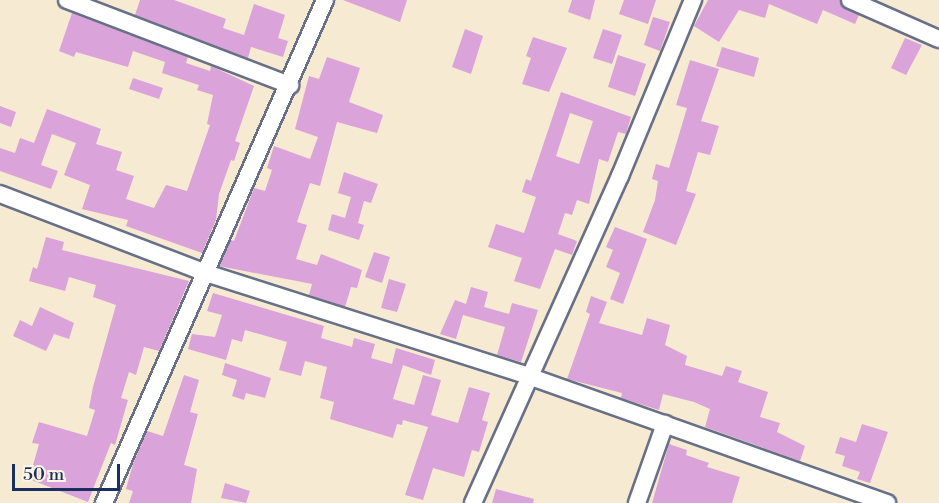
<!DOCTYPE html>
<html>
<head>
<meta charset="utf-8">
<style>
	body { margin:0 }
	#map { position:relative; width:939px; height:503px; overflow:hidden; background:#f7ead2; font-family:"Libre Bodoni",serif }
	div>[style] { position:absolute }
	.building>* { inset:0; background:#daa3d9 }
	.roads { filter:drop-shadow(2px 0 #687087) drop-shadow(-2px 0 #687087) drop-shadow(0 2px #687087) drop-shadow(0 -2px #687087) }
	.street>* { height:16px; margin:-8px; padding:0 8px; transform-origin:8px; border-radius:8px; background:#fff }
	span { translate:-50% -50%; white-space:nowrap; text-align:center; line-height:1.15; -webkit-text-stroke:4.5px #fcf5e5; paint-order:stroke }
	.scale { position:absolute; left:12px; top:464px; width:108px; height:27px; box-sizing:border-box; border:3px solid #1b2f5e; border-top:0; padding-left:8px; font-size:18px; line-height:21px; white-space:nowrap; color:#1b2f5e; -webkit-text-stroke:4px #fcf5e5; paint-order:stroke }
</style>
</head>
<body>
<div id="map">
	<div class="building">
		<div style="clip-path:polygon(140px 0,174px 0,188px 5px,226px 19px,223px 28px,244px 35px,254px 4px,285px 15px,278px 38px,288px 41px,283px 57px,251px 47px,248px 58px,135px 15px)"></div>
		<div style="clip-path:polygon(343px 0,407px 0,400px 22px)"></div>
		<div style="clip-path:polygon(572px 0,595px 0,590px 20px,568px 12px)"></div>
		<div style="clip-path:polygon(624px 0,656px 0,648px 24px,619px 14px)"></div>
		<div style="clip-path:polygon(708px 0,840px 0,842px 7px,859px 15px,855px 24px,823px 10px,817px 24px,769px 4px,765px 18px,739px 10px,719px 42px,694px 26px)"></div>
		<div style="clip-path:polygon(72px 13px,188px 57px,186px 63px,210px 71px,211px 66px,254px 86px,235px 141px,240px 143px,234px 161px,231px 160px,219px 194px,216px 220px,202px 253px,126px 226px,128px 220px,82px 209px,90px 185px,64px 175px,76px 143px,52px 134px,41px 165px,58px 171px,51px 189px,0 171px,0 148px,15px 153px,20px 138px,34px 143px,47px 109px,101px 129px,96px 144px,122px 152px,116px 170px,134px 176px,126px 199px,154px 208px,166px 185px,187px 191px,210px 125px,207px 124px,213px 95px,197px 90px,199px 85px,162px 73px,165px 62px,133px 51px,128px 67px,76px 52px,74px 57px,59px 51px)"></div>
		<div style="clip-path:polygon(653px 17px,670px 22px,660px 51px,644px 45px)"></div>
		<div style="clip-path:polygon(465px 29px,483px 36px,471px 74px,452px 67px)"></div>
		<div style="clip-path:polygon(603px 29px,622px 35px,612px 64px,593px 58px)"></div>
		<div style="clip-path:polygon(533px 37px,567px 48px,549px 92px,522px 84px,531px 58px,526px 56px)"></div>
		<div style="clip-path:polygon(905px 38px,922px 45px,906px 75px,891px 68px)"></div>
		<div style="clip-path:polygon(722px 47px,759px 58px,754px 77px,716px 66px)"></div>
		<div style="clip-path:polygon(618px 55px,646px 64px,635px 96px,608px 87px)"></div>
		<div style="clip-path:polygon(327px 57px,360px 68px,349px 102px,383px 115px,377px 133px,337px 122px,320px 186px,310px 183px,297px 222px,307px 225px,296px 259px,317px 265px,321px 254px,362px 270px,357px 288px,351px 287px,345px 307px,309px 295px,312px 284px,219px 266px,231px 240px,234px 241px,254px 188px,265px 191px,272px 170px,267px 168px,274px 146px,310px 159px,318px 137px,295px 129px,309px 76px,319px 79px)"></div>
		<div style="clip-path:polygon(690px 60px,719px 69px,701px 121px,719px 126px,710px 155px,698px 152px,686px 191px,696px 194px,676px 245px,643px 232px,655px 200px,658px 181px,652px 179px,656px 164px,669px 168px,687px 108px,676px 105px)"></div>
		<div style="clip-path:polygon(133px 78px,163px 88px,159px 99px,129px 89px)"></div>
		<div style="clip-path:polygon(evenodd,561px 92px,631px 117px,626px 134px,618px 132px,608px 162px,599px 159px,589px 204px,577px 200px,572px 215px,565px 213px,558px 234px,577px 241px,572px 255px,555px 249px,540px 289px,514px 281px,522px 258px,488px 247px,496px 224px,524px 233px,536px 197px,522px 192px,526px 179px,531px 181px,561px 92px,570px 113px,593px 121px,579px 164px,556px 156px,570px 113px)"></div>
		<div style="clip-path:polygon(0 106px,16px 112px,11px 127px,0 123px)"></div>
		<div style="clip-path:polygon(344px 172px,378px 184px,371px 203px,364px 201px,358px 223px,364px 225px,359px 240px,328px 230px,332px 214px,345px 218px,351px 197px,338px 193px)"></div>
		<div style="clip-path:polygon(615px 227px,647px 239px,623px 304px,610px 299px,620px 273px,606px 267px,613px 250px,606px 247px)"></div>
		<div style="clip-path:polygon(46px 237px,64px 242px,62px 250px,189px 281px,159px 351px,144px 347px,136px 375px,129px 372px,121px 398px,128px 400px,115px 445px,111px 443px,88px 502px,29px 479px,39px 444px,32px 443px,39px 422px,87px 436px,95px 410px,89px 408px,93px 387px,116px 305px,93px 297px,96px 285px,69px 277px,65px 291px,29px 281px,33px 267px,37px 269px)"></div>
		<div style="clip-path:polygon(374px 252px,390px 257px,382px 283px,365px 277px)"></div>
		<div style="clip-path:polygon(389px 279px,406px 284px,397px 312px,381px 308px)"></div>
		<div style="clip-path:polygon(471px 287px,488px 292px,484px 307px,509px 314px,512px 303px,538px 310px,521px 362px,497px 355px,505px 327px,463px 315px,456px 339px,440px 334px,455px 300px,466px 304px)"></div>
		<div style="clip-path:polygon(213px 293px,324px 326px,321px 338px,352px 347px,354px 338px,375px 344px,371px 358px,392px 364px,396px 348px,435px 360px,431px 375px,403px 365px,393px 399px,414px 405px,423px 375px,441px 380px,431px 415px,458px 423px,469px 387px,490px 393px,482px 420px,488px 422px,479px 452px,472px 450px,464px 477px,433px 468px,423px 500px,405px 495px,428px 427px,403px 420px,402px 425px,397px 424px,393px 438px,330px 419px,334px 402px,320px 398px,327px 367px,305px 361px,301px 376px,279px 370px,287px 342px,245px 330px,242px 342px,232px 339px,226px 360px,188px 349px,192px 334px,215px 337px,222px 315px,207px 311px)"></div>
		<div style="clip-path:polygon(591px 296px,607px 302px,599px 323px,642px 335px,647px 318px,670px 325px,665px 345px,687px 356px,685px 365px,722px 376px,726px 366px,742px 371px,738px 382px,768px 392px,760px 417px,780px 423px,777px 432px,805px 446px,800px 461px,705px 427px,710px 409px,694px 402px,663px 394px,659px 410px,621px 398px,622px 393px,567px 379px,590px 314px,586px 312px)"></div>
		<div style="clip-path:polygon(40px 307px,74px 323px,69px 339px,54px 334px,46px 351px,13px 336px,20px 320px,32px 326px)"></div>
		<div style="clip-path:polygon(225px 363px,271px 378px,265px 398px,246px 393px,244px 400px,232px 396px,237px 380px,222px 375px)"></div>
		<div style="clip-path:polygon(184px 375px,199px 380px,190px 412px,198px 414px,184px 465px,197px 469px,191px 503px,129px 503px,133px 491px,126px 489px,133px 464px,147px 431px,163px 436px)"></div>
		<div style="clip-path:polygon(862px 424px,888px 432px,870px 483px,857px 479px,860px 472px,842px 466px,845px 456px,835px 453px,840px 437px,856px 442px)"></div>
		<div style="clip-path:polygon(669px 444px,687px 450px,686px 455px,709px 463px,707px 467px,740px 477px,732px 503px,652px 503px)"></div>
		<div style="clip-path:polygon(225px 483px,250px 491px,246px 503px,221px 498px)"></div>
		<div style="clip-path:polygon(496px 489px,534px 499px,533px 503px,492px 503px)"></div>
	</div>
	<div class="roads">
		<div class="street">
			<div style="left:67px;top:0;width:239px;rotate:20.9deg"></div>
			<div style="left:850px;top:0;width:97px;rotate:23.7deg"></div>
			<div style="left:0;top:194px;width:221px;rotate:21deg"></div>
			<div style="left:206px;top:273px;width:338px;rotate:17.7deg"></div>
			<div style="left:528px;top:376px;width:381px;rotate:19.5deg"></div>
			<div style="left:104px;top:503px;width:549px;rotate:-66.28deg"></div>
			<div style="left:473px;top:503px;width:359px;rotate:-65.8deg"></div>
			<div style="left:620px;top:176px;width:191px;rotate:-67.5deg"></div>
			<div style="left:637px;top:503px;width:84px;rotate:-70.5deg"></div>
		</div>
	</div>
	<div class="scale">50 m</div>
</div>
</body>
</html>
